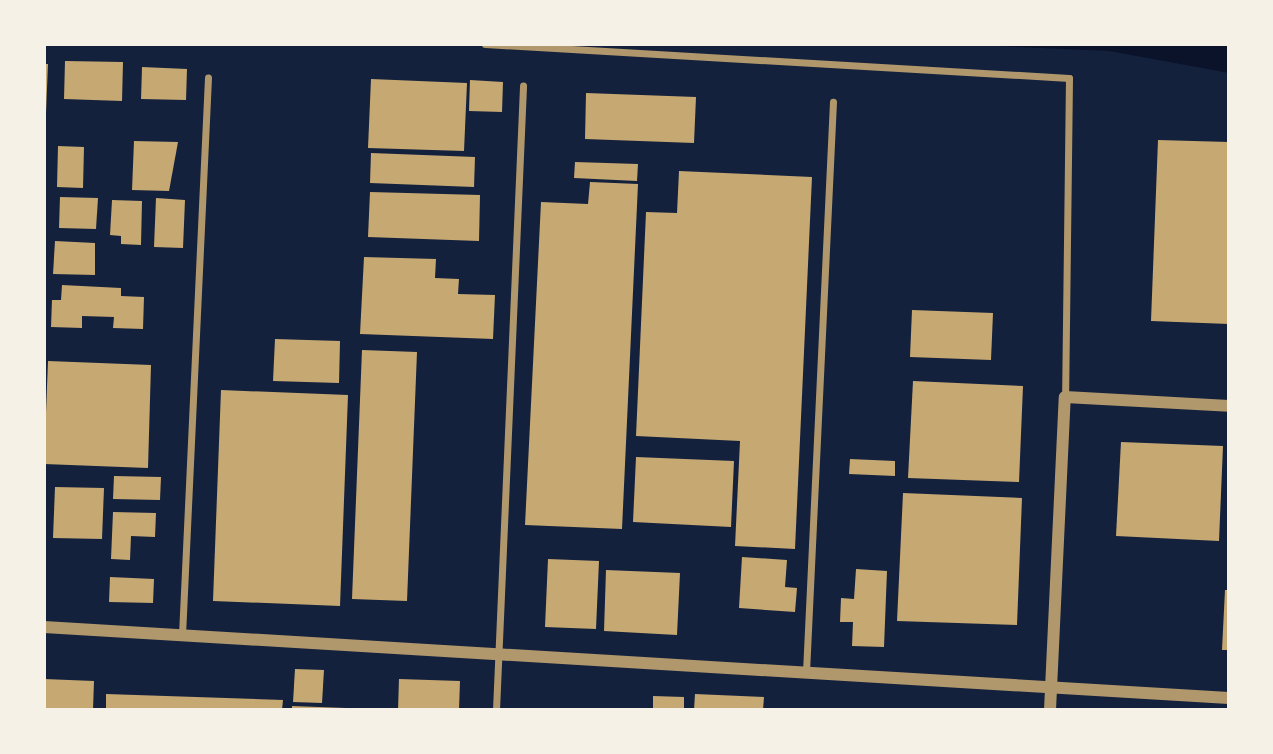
<!DOCTYPE html>
<html>
<head>
<meta charset="utf-8">
<style>
	body { margin:0 }
	#map { position:relative; width:1273px; height:754px; overflow:hidden; background:#14213d; font-family:Inter,sans-serif }
	div>[style] { position:absolute }
	.water>* { inset:0; background:#0b132b }
	.building>* { inset:0; background:#c6a872 }
	.minor>* { height:7px; margin:-3.5px; padding:0 3.5px; transform-origin:3.5px; border-radius:3.5px; background:#b1986c }
	.tertiary>* { height:12px; margin:-6px; padding:0 6px; transform-origin:6px; border-radius:6px; background:#b1986c }
	span { translate:-50% -50%; white-space:nowrap; text-align:center; line-height:1.15; -webkit-text-stroke:7px #f6f1e7; paint-order:stroke }
	.frame { position:absolute; inset:0; border:46px solid #f6f1e7; pointer-events:none }
</style>
</head>
<body>
<div id="map">
	<div class="water">
		<div style="clip-path:polygon(951px 44px,1229px 44px,1229px 73px,1109px 51px)"></div>
	</div>
	<div class="building">
		<div style="clip-path:polygon(65px 61px,123px 62px,122px 101px,64px 99px)"></div>
		<div style="clip-path:polygon(44px 64px,48px 64px,46px 113px,44px 113px)"></div>
		<div style="clip-path:polygon(142px 67px,187px 69px,186px 100px,141px 99px)"></div>
		<div style="clip-path:polygon(371px 79px,467px 83px,464px 151px,368px 148px)"></div>
		<div style="clip-path:polygon(470px 80px,503px 82px,502px 112px,469px 111px)"></div>
		<div style="clip-path:polygon(586px 93px,696px 97px,694px 143px,585px 139px)"></div>
		<div style="clip-path:polygon(1158px 140px,1229px 142px,1229px 324px,1151px 321px)"></div>
		<div style="clip-path:polygon(134px 141px,178px 142px,169px 191px,132px 190px)"></div>
		<div style="clip-path:polygon(58px 146px,84px 147px,83px 188px,57px 187px)"></div>
		<div style="clip-path:polygon(371px 153px,475px 157px,474px 187px,370px 183px)"></div>
		<div style="clip-path:polygon(575px 162px,638px 164px,637px 181px,574px 178px)"></div>
		<div style="clip-path:polygon(679px 171px,812px 177px,795px 549px,735px 546px,740px 441px,636px 436px,646px 212px,677px 213px)"></div>
		<div style="clip-path:polygon(590px 182px,638px 184px,622px 529px,525px 525px,541px 202px,588px 204px)"></div>
		<div style="clip-path:polygon(370px 192px,480px 195px,479px 241px,368px 237px)"></div>
		<div style="clip-path:polygon(60px 197px,98px 198px,96px 229px,59px 228px)"></div>
		<div style="clip-path:polygon(156px 198px,185px 200px,183px 248px,154px 247px)"></div>
		<div style="clip-path:polygon(112px 200px,142px 201px,141px 245px,121px 244px,121px 236px,110px 235px)"></div>
		<div style="clip-path:polygon(55px 241px,95px 243px,95px 275px,53px 274px)"></div>
		<div style="clip-path:polygon(364px 257px,436px 259px,435px 278px,459px 279px,458px 294px,495px 295px,493px 339px,360px 334px)"></div>
		<div style="clip-path:polygon(62px 285px,121px 288px,121px 296px,144px 297px,143px 329px,113px 328px,114px 317px,82px 316px,82px 328px,51px 327px,52px 300px,61px 300px)"></div>
		<div style="clip-path:polygon(912px 310px,993px 313px,991px 360px,910px 357px)"></div>
		<div style="clip-path:polygon(275px 339px,340px 341px,339px 383px,273px 381px)"></div>
		<div style="clip-path:polygon(362px 350px,417px 352px,407px 601px,352px 599px)"></div>
		<div style="clip-path:polygon(48px 361px,151px 365px,148px 468px,44px 464px)"></div>
		<div style="clip-path:polygon(913px 381px,1023px 386px,1019px 482px,908px 478px)"></div>
		<div style="clip-path:polygon(221px 390px,348px 395px,340px 606px,213px 601px)"></div>
		<div style="clip-path:polygon(1121px 442px,1223px 446px,1219px 541px,1116px 536px)"></div>
		<div style="clip-path:polygon(636px 457px,734px 461px,731px 527px,633px 522px)"></div>
		<div style="clip-path:polygon(850px 459px,895px 461px,895px 476px,849px 474px)"></div>
		<div style="clip-path:polygon(114px 476px,161px 477px,160px 500px,113px 499px)"></div>
		<div style="clip-path:polygon(55px 487px,104px 488px,102px 539px,53px 538px)"></div>
		<div style="clip-path:polygon(903px 493px,1022px 498px,1017px 625px,897px 621px)"></div>
		<div style="clip-path:polygon(113px 512px,156px 513px,155px 537px,131px 536px,130px 560px,111px 559px)"></div>
		<div style="clip-path:polygon(742px 557px,787px 560px,785px 587px,797px 588px,795px 612px,739px 608px)"></div>
		<div style="clip-path:polygon(548px 559px,599px 561px,596px 629px,545px 627px)"></div>
		<div style="clip-path:polygon(856px 569px,887px 571px,884px 647px,852px 646px,853px 622px,840px 622px,841px 598px,854px 599px)"></div>
		<div style="clip-path:polygon(606px 570px,680px 573px,677px 635px,604px 631px)"></div>
		<div style="clip-path:polygon(110px 577px,154px 579px,153px 603px,109px 602px)"></div>
		<div style="clip-path:polygon(1225px 590px,1229px 590px,1229px 650px,1222px 650px)"></div>
		<div style="clip-path:polygon(295px 669px,324px 670px,322px 703px,293px 702px)"></div>
		<div style="clip-path:polygon(44px 679px,94px 681px,93px 710px,44px 710px)"></div>
		<div style="clip-path:polygon(399px 679px,460px 681px,459px 710px,398px 710px)"></div>
		<div style="clip-path:polygon(106px 694px,283px 700px,282px 710px,106px 710px)"></div>
		<div style="clip-path:polygon(695px 694px,764px 697px,763px 710px,694px 710px)"></div>
		<div style="clip-path:polygon(653px 696px,684px 697px,684px 710px,653px 710px)"></div>
		<div style="clip-path:polygon(292px 706px,346px 708px,346px 710px,292px 710px)"></div>
	</div>
	<div class="minor">
		<div style="left:485px;top:44px;width:585px;rotate:3.33deg"></div>
		<div style="left:1069px;top:78px;width:319px;rotate:90.7deg"></div>
		<div style="left:182px;top:635px;width:558px;rotate:-87.33deg"></div>
		<div style="left:806px;top:672px;width:571px;rotate:-87.29deg"></div>
		<div style="left:496px;top:710px;width:625px;rotate:-87.52deg"></div>
	</div>
	<div class="tertiary">
		<div style="left:44px;top:627px;width:1187px;rotate:3.43deg"></div>
		<div style="left:1050px;top:710px;width:313px;rotate:-87.3deg"></div>
		<div style="left:1065px;top:397px;width:164px;rotate:3.1deg"></div>
	</div>
	<div class="frame"></div>
</div>
</body>
</html>
